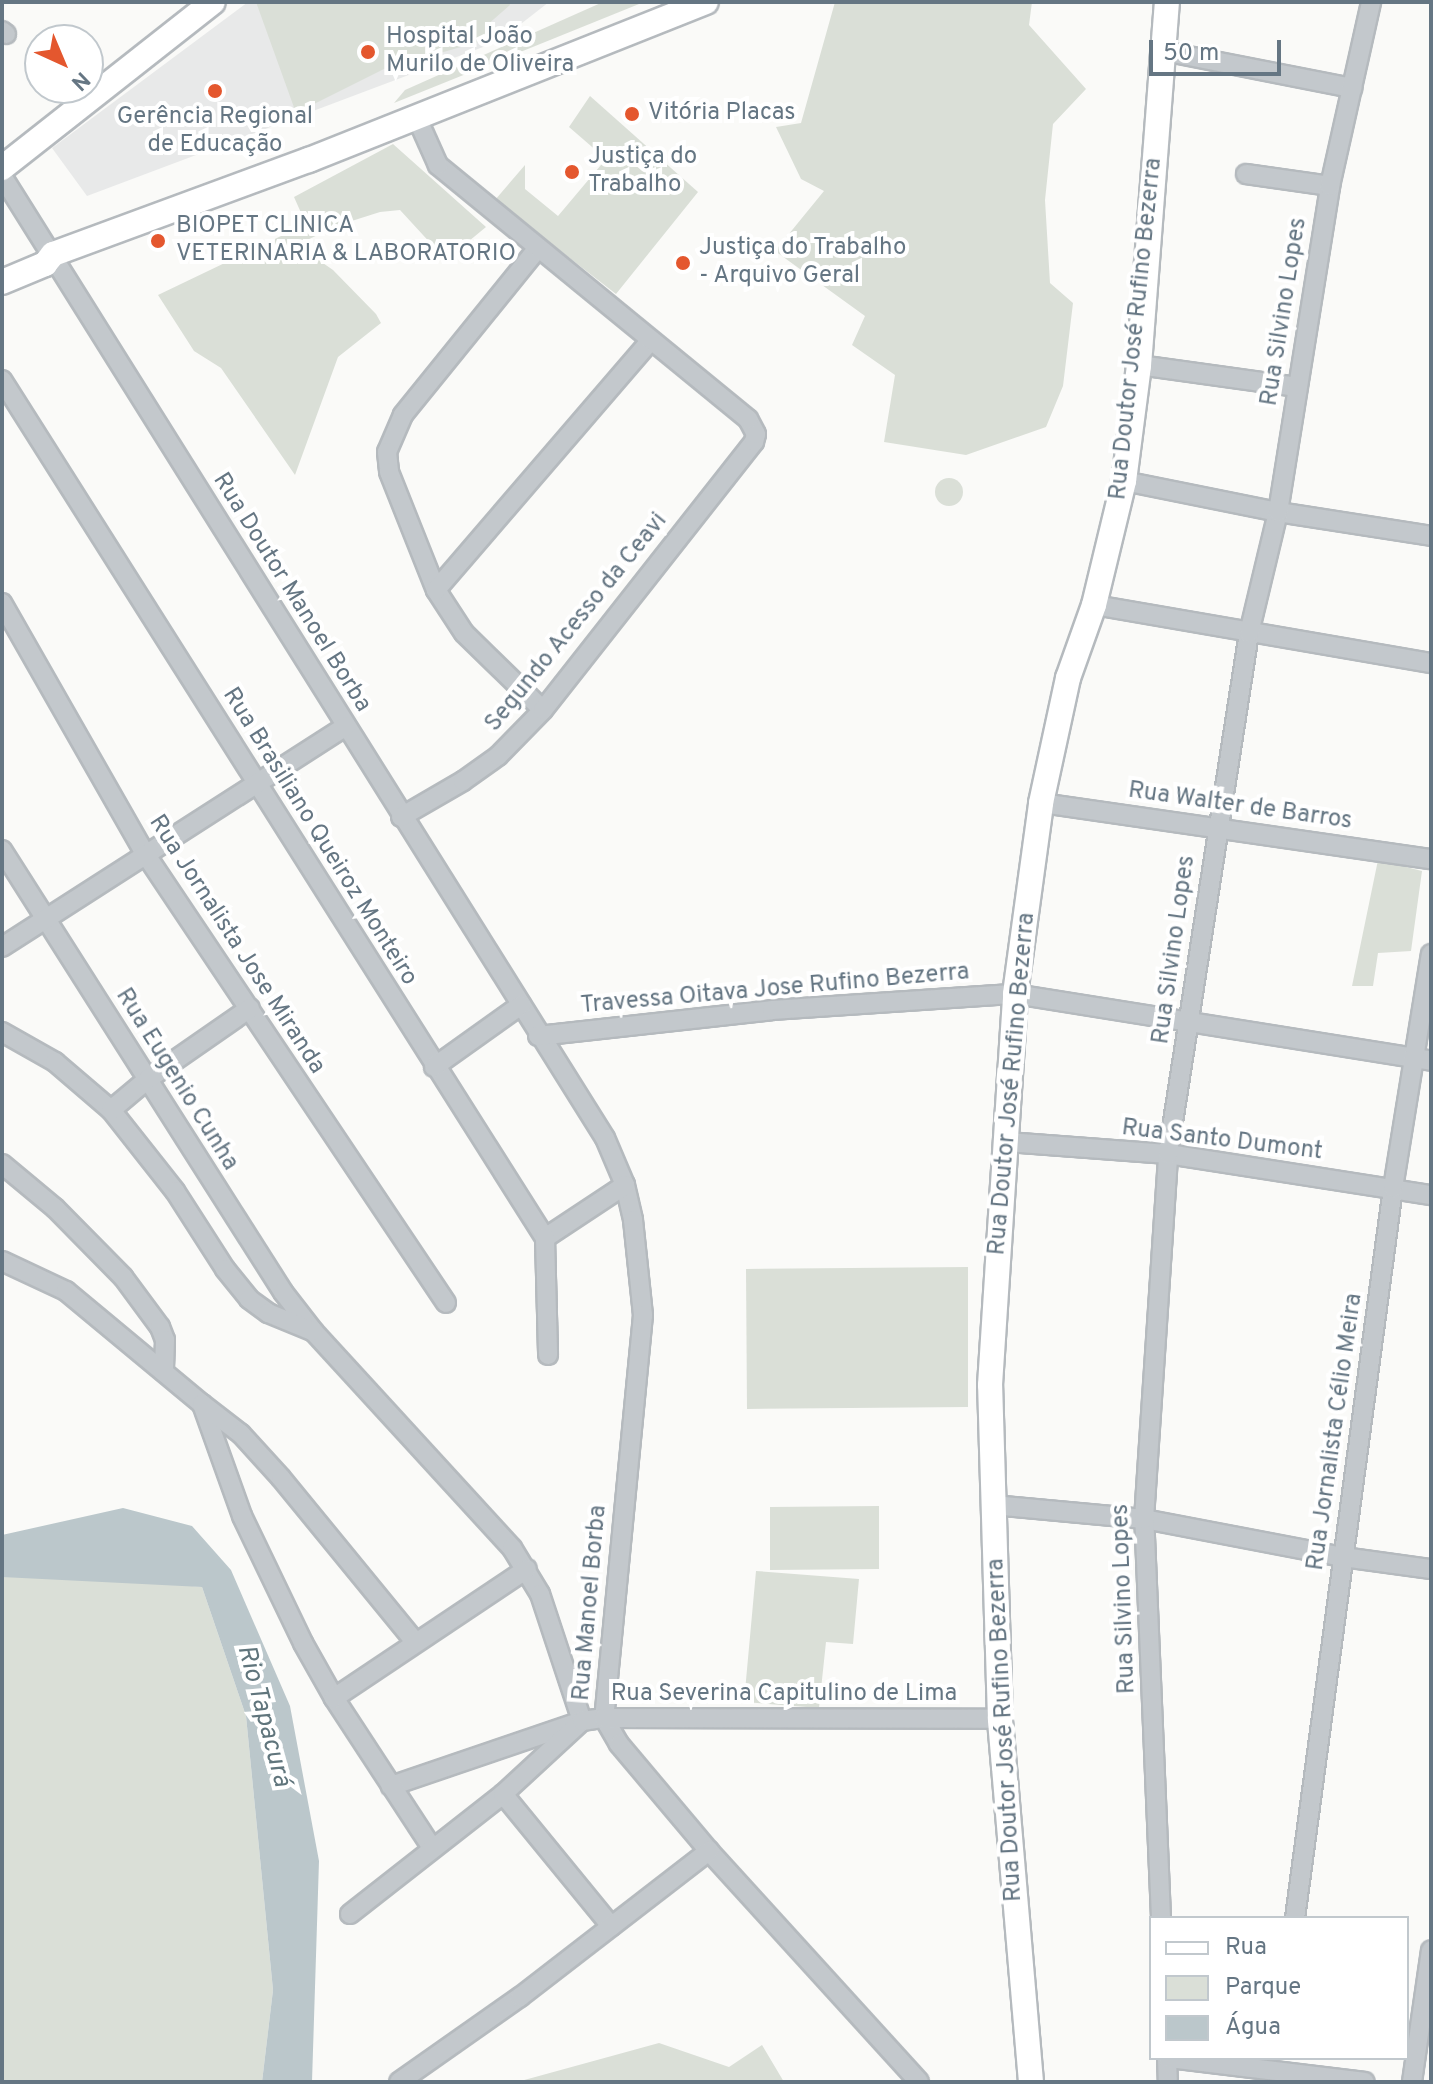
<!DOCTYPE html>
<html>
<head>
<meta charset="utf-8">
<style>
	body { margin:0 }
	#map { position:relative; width:1433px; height:2084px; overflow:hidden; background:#fafaf8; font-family:Overpass,sans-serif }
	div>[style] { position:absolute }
	.built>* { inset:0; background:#e8e9e9 }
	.green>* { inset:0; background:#dadfd7 }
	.round { border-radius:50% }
	.water>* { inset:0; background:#bbc7cb }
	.roads { filter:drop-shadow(2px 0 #b5babe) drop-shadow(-2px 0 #b5babe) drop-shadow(0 2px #b5babe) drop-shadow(0 -2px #b5babe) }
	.minor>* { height:18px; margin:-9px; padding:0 9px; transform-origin:9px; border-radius:9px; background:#c3c8cc }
	.major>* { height:24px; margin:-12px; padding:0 12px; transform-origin:12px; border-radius:12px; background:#fff }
	.dots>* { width:22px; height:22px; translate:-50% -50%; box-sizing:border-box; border:4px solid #fff; border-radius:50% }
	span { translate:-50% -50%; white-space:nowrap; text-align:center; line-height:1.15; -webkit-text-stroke:8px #fff; paint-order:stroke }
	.poi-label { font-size:24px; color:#657683 }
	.left { translate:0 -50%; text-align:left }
	.street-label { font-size:24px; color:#657683 }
	.water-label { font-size:26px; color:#60757c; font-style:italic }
	.frame { position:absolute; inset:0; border:4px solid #657683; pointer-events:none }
	.legend { position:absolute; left:1149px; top:1916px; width:260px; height:144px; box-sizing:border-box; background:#fff; border:2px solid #c1c8cd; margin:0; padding:10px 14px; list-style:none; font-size:24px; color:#657683 }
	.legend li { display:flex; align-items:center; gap:16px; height:40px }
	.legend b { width:40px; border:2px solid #c1c8cd }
	.north { position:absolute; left:24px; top:24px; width:80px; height:80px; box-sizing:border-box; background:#fff; border:2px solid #c1c8cd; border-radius:50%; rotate:136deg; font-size:22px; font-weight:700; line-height:32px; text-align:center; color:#657683 }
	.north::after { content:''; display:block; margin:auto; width:28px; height:36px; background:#e4572e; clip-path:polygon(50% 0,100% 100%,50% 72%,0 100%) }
	.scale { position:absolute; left:1149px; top:40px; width:132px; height:36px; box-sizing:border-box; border:4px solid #657683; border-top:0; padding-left:10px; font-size:24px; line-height:28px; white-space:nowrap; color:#657683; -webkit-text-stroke:6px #fff; paint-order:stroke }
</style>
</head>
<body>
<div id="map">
	<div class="built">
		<div style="clip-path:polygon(248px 2px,549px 2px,499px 41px,87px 196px,52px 148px)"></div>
	</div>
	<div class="green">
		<div style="clip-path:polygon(256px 2px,509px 2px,510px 5px,486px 26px,489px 39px,384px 69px,296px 113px)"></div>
		<div style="clip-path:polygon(603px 2px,644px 2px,394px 103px,405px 90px)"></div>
		<div style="clip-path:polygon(835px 2px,1032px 2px,1029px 25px,1086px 89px,1053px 124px,1045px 200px,1050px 283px,1073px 303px,1063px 386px,1046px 427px,966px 455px,884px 442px,895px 375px,852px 345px,865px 316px,775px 251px,824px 191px,801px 179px,776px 127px,801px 123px)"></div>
		<div style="clip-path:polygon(590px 96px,698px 192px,616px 294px,495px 200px,525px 165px,525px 189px,558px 216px,606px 159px,569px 127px)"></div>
		<div style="clip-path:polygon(393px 144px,486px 227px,446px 260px,400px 210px,380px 212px,336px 226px,297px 245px,333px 270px,376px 314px,381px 323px,338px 357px,295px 475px,221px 368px,194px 351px,158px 295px,306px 224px,294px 197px)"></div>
		<div class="round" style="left:935px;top:478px;width:28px;height:28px"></div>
		<div style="clip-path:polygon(1378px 860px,1422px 871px,1411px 951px,1378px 953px,1373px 986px,1352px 986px)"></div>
		<div style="clip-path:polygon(968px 1267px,968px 1407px,747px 1409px,746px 1269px)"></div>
		<div style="clip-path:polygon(879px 1506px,879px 1569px,770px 1570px,770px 1507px)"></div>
		<div style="clip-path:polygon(2px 1567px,202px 1587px,246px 1716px,273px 1990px,262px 2082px,2px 2082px)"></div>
		<div style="clip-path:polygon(756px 1571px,859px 1579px,853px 1644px,826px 1642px,819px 1708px,744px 1702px)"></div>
		<div style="clip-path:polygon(659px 2043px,729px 2067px,762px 2045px,784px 2082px,517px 2082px)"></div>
	</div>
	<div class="water">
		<div style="clip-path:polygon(123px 1508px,192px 1526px,231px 1570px,290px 1706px,319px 1861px,312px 2082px,262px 2082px,273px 1990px,246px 1716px,202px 1587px,2px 1577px,2px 1535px)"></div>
	</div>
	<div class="roads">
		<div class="minor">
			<div style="left:2px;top:31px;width:5px;rotate:37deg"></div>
			<div style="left:1163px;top:51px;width:193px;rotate:11.1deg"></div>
			<div style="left:1246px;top:174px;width:85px;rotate:8.1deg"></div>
			<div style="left:2px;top:176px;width:1135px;rotate:57.92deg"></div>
			<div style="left:605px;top:1138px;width:51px;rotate:66.9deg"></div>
			<div style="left:625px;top:1185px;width:36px;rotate:77deg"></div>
			<div style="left:633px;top:1220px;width:96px;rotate:84deg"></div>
			<div style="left:643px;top:1315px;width:405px;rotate:95.5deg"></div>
			<div style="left:604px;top:1718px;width:30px;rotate:60deg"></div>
			<div style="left:619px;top:1744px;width:140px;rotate:49.9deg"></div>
			<div style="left:709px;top:1851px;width:312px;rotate:47.7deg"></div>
			<div style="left:538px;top:248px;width:215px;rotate:129deg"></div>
			<div style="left:403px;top:415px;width:40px;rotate:113.4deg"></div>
			<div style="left:387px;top:452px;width:20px;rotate:84deg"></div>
			<div style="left:389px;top:472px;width:127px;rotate:68.3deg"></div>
			<div style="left:436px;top:590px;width:51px;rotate:56.9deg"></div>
			<div style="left:464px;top:633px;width:110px;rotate:44.3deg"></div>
			<div style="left:1139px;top:365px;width:160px;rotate:7.9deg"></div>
			<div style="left:2px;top:380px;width:1015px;rotate:57.67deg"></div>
			<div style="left:545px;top:1238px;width:96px;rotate:-33.5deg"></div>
			<div style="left:1124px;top:481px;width:157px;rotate:11.4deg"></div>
			<div style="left:1278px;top:512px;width:155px;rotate:8.9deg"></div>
			<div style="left:436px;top:590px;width:328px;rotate:-49.3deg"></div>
			<div style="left:2px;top:603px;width:290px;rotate:60.3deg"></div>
			<div style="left:146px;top:855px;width:539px;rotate:56.19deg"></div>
			<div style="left:1094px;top:605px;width:342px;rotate:9.8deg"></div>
			<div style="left:1041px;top:803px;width:394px;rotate:8.2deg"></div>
			<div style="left:401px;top:817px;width:72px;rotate:-30.1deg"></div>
			<div style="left:463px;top:781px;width:43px;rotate:-35.5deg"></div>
			<div style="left:498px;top:756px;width:64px;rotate:-45.6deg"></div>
			<div style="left:543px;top:710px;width:341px;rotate:-51.8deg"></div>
			<div style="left:754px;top:442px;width:8px;rotate:-76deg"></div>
			<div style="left:756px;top:434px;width:17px;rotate:-118deg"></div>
			<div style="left:748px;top:419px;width:401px;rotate:-140.7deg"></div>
			<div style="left:438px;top:165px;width:51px;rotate:-114.1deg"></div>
			<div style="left:2px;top:850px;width:524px;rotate:57.55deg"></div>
			<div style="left:283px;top:1292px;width:51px;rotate:52.2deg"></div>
			<div style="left:314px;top:1332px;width:293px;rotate:47.5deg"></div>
			<div style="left:512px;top:1548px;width:54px;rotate:58.7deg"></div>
			<div style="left:540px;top:1594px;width:134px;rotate:71.7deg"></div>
			<div style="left:582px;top:1721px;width:202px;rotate:161.2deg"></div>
			<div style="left:2px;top:947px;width:409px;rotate:-32.7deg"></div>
			<div style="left:2px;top:1032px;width:61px;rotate:29.5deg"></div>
			<div style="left:55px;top:1062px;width:74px;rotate:40.6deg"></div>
			<div style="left:111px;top:1110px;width:103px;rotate:51.7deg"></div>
			<div style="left:175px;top:1191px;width:93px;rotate:57.3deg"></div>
			<div style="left:225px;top:1269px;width:38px;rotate:51deg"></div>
			<div style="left:249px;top:1299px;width:24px;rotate:36deg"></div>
			<div style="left:268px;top:1313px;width:48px;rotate:22.2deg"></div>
			<div style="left:538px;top:1036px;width:235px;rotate:-6.3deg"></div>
			<div style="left:772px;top:1010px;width:244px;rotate:-3.8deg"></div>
			<div style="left:1015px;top:994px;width:421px;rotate:9.1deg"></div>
			<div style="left:434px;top:1067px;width:107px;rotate:-35.5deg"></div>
			<div style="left:111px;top:1110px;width:48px;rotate:-40deg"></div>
			<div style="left:148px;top:1079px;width:124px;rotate:-34.8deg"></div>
			<div style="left:1007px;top:1142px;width:161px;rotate:4.3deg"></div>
			<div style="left:1168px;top:1154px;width:266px;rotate:8.9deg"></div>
			<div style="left:2px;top:1164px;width:69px;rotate:39.7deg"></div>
			<div style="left:55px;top:1208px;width:97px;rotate:45.4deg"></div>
			<div style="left:123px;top:1277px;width:62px;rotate:53.5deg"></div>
			<div style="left:160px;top:1327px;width:14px;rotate:69deg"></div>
			<div style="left:165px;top:1340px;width:32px;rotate:92deg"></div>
			<div style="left:545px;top:1238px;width:117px;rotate:88.5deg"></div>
			<div style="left:2px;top:1261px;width:71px;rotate:25.1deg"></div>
			<div style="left:66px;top:1291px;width:177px;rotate:39.7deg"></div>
			<div style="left:202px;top:1404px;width:119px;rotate:70.3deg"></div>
			<div style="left:242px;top:1516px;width:141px;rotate:64.3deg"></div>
			<div style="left:303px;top:1643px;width:63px;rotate:60.6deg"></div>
			<div style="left:334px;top:1698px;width:179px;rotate:56.8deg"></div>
			<div style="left:202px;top:1404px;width:49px;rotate:37.6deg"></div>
			<div style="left:241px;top:1434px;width:59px;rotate:47.7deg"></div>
			<div style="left:281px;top:1478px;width:212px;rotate:50.7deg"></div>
			<div style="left:993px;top:1505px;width:152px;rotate:5.3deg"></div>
			<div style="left:1144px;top:1519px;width:203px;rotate:10.8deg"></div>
			<div style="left:1343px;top:1557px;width:89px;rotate:7.8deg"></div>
			<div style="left:334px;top:1698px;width:232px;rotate:-33.8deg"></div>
			<div style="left:503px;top:1794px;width:171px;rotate:50.7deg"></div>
			<div style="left:350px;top:1914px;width:194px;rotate:-38.1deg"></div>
			<div style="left:503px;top:1794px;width:108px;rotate:-42.7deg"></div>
			<div style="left:582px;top:1721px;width:22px;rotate:-8deg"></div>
			<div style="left:604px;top:1718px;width:396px;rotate:0.1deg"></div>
			<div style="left:1161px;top:1918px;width:399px;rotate:-92.4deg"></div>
			<div style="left:1144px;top:1519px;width:366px;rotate:-86.2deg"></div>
			<div style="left:1168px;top:1154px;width:527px;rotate:-81.16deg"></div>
			<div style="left:1249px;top:633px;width:124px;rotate:-76.5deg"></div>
			<div style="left:1278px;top:512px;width:330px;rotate:-80.9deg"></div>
			<div style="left:1330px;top:186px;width:189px;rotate:-77.4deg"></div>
			<div style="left:1295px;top:1918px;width:737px;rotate:-82.35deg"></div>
			<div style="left:1393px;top:1188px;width:237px;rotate:-80.8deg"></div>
			<div style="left:1167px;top:2058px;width:24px;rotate:88deg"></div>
			<div style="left:1168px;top:2058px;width:198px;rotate:6.9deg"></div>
			<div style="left:399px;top:2082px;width:148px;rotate:-35.1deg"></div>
			<div style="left:520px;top:1997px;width:239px;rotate:-37.7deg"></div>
			<div style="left:1412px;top:2082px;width:133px;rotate:-81.8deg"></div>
		</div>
		<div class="major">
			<div style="left:2px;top:168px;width:268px;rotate:-38.2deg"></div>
			<div style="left:2px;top:282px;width:47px;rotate:-22.7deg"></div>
			<div style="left:45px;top:264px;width:13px;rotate:-51deg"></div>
			<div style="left:53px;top:254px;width:273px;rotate:-20.2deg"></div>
			<div style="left:309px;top:160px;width:427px;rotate:-21.7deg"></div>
			<div style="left:1031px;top:2082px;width:364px;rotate:-94.9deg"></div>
			<div style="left:1000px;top:1719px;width:334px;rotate:-91.7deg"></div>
			<div style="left:990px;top:1385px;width:392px;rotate:-86.3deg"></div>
			<div style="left:1015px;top:994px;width:193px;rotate:-82.2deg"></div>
			<div style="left:1041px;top:803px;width:128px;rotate:-77.8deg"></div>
			<div style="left:1068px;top:678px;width:77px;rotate:-70.4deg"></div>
			<div style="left:1094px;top:605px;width:128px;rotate:-76.4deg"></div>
			<div style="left:1124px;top:481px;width:117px;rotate:-82.6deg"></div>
			<div style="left:1139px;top:365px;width:364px;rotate:-85.6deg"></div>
		</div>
	</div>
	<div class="dots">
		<div style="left:368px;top:52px;background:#e4572e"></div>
		<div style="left:215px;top:91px;background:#e4572e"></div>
		<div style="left:632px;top:114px;background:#e4572e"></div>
		<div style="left:572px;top:172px;background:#e4572e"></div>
		<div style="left:158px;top:241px;background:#e4572e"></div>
		<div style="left:683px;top:263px;background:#e4572e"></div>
	</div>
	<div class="poi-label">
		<span class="left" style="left:386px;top:52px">Hospital João<br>Murilo de Oliveira</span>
		<span class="left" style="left:648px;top:114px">Vitória Placas</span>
		<span style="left:215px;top:132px">Gerência Regional<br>de Educação</span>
		<span class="left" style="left:588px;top:172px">Justiça do<br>Trabalho</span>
		<span class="left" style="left:176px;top:241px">BIOPET CLINICA<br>VETERINARIA &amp; LABORATORIO</span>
		<span class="left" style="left:699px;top:263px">Justiça do Trabalho<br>- Arquivo Geral</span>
	</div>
	<div class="street-label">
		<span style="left:1285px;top:312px;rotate:-81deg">Rua Silvino Lopes</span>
		<span style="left:1137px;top:329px;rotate:-84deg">Rua Doutor José Rufino Bezerra</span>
		<span style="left:291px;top:593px;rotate:58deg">Rua Doutor Manoel Borba</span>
		<span style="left:577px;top:623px;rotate:-51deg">Segundo Acesso da Ceavi</span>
		<span style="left:1240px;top:807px;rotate:8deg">Rua Walter de Barros</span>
		<span style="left:319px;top:837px;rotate:58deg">Rua Brasiliano Queiroz Monteiro</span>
		<span style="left:236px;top:945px;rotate:57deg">Rua Jornalista Jose Miranda</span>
		<span style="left:1175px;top:950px;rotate:-82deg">Rua Silvino Lopes</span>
		<span style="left:775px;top:990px;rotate:-5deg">Travessa Oitava Jose Rufino Bezerra</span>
		<span style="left:176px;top:1080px;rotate:58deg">Rua Eugenio Cunha</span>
		<span style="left:1013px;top:1084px;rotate:-85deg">Rua Doutor José Rufino Bezerra</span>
		<span style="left:1222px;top:1141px;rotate:7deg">Rua Santo Dumont</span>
		<span style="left:1336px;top:1432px;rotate:-82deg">Rua Jornalista Célio Meira</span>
		<span style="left:1125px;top:1599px;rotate:-92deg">Rua Silvino Lopes</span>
		<span style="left:591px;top:1603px;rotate:-85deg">Rua Manoel Borba</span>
		<span style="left:784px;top:1695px">Rua Severina Capitulino de Lima</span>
		<span style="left:1006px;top:1730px;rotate:-93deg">Rua Doutor José Rufino Bezerra</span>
	</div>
	<div class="water-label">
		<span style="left:263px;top:1716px;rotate:75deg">Rio Tapacurá</span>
	</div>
	<div class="frame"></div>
	<ul class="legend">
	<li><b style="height:10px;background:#fff"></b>Rua</li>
	<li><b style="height:22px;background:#dadfd7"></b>Parque</li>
	<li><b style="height:22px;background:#bbc7cb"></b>Água</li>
	</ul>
	<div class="north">N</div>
	<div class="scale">50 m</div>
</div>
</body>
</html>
